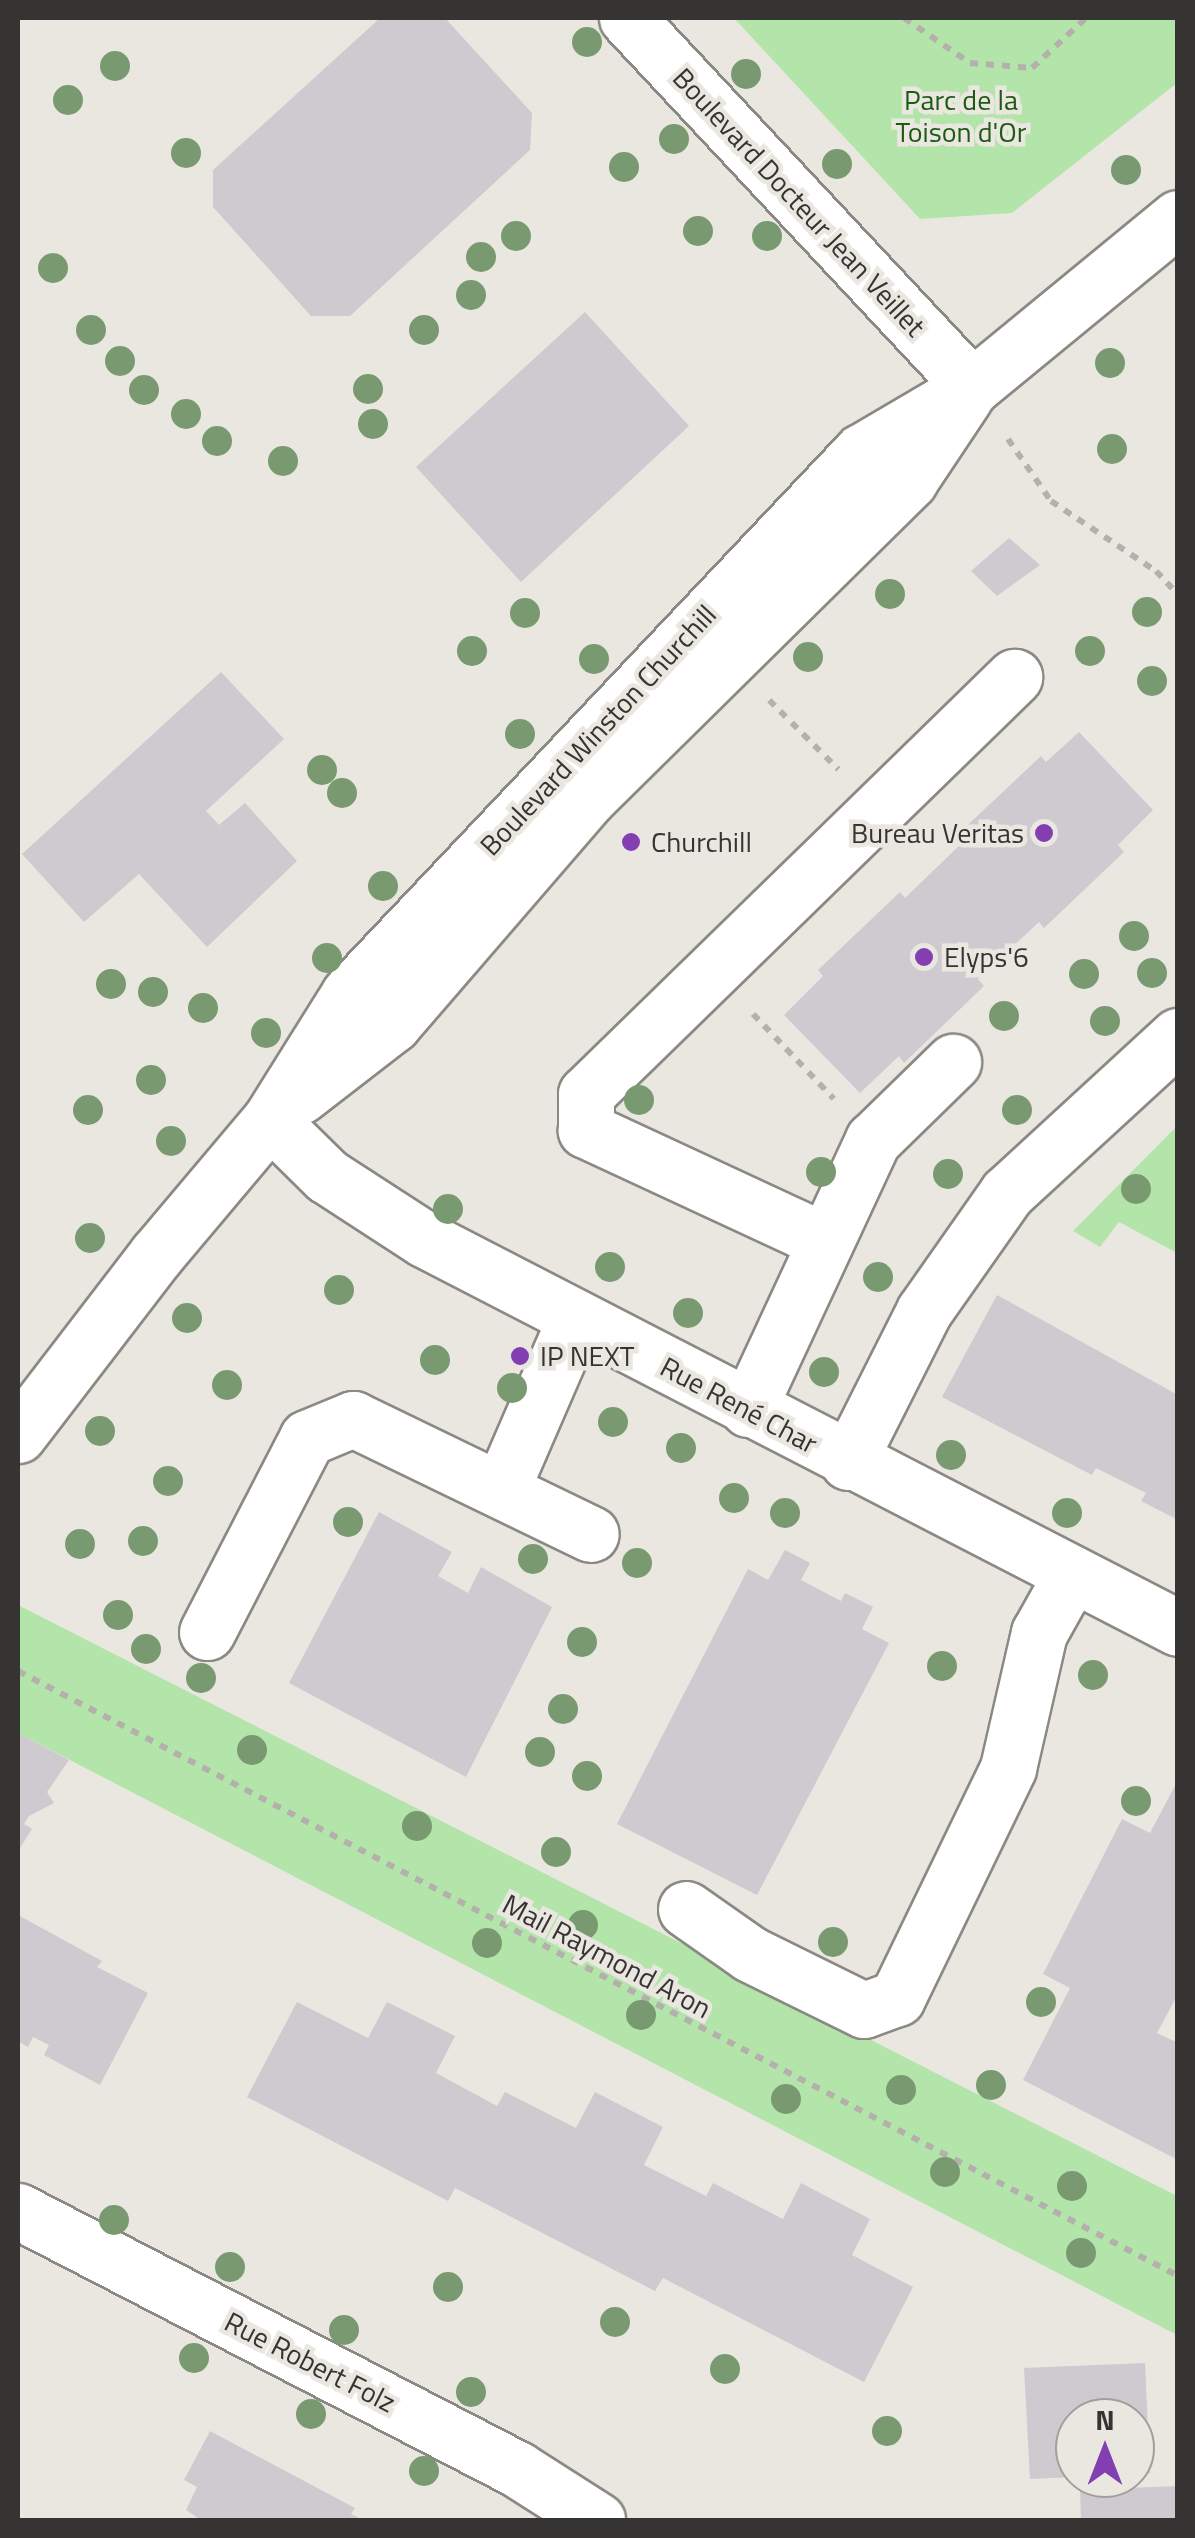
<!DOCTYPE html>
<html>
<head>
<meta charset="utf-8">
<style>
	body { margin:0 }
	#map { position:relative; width:1195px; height:2538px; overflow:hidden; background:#eae7e1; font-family:"Titillium Web",sans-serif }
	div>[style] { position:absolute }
	.green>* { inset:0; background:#b3e5ab }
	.building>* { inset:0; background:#cecad0 }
	.path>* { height:6px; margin-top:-3px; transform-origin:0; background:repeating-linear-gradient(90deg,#b4b1ac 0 8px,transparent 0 16px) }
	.roads { filter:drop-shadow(2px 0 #8b8983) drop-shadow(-2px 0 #8b8983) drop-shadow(0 2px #8b8983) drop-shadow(0 -2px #8b8983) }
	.minor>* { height:55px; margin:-27.5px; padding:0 27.5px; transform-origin:27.5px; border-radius:27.5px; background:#fff }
	.trees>* { width:30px; height:30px; margin:-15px; border-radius:50%; background:#799a70 }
	.dots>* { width:28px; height:28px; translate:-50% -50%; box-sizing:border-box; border:5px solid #eae7e1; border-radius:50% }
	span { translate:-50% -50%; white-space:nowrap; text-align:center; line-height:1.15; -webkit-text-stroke:9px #eae7e1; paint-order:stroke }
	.park-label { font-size:28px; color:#1d5b13 }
	.street-label { font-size:28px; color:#363432 }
	.poi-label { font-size:28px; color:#363432 }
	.right { translate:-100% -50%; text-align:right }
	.left { translate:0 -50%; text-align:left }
	.frame { position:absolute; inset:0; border:20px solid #363432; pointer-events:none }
	.north { position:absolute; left:1055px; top:2398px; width:100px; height:100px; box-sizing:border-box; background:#eae7e1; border:2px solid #a29f9b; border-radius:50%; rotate:0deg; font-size:28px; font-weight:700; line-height:40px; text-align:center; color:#363432 }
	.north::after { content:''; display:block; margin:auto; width:35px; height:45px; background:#833eb2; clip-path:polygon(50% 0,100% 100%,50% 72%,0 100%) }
</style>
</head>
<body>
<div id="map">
	<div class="green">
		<div style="clip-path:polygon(734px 18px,1177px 18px,1177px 83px,1012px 213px,920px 219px)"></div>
		<div style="clip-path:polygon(1177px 1126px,1177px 1253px,1119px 1222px,1100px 1247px,1073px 1231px)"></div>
		<div style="clip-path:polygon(18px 1605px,1177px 2196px,1177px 2335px,18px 1733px)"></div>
	</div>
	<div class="building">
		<div style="clip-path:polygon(380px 18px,445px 18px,532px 113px,530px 150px,350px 316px,311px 316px,213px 207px,213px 170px)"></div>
		<div style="clip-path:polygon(585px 312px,689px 426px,521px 582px,416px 467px)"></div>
		<div style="clip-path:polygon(1009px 538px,1040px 565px,997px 596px,971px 571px)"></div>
		<div style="clip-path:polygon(221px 672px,284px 739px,206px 811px,219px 825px,245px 803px,297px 861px,207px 947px,139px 874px,84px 922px,22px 854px)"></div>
		<div style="clip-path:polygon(1079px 732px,1153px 810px,1118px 845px,1124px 852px,1044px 928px,1039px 922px,978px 979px,984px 986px,904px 1063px,899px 1056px,860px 1093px,784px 1015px,823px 976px,818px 970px,900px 892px,905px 898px,964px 841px,957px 835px,1041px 756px,1046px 762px)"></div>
		<div style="clip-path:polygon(997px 1295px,1178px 1395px,1178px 1520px,1141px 1501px,1146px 1493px,1096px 1468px,1092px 1475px,942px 1397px)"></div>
		<div style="clip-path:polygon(379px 1512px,452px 1552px,438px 1576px,468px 1593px,481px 1567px,552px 1607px,466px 1777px,289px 1683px)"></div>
		<div style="clip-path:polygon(785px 1550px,810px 1563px,801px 1580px,841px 1601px,845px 1593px,873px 1607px,862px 1629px,889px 1643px,757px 1895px,617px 1824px,748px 1569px,768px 1580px)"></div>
		<div style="clip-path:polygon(18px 1733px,69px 1760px,47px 1792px,54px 1803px,29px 1816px,24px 1824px,32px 1829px,18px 1851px)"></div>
		<div style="clip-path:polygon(1178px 1780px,1178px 1994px,1157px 2033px,1178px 2043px,1178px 2160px,1023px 2080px,1070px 1988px,1043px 1974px,1122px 1819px,1150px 1833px)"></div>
		<div style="clip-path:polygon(18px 1915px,102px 1961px,97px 1967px,148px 1993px,100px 2085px,44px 2055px,49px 2045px,33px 2037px,28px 2047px,18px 2041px)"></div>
		<div style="clip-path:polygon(297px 2002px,368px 2038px,387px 2002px,455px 2036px,436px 2073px,497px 2106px,505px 2092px,576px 2128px,595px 2092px,663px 2127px,644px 2165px,706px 2196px,713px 2183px,783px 2219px,801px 2183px,870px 2219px,852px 2255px,913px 2287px,864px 2382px,663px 2278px,655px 2291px,455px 2188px,448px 2201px,247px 2097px)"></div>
		<div style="clip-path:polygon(1145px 2363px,1150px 2473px,1135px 2474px,1135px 2418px,1075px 2418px,1075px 2477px,1030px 2479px,1024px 2368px)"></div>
		<div style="clip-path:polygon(210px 2431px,355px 2508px,351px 2514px,363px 2520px,201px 2520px,186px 2510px,197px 2487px,184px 2480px)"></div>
		<div style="clip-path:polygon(1178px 2486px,1178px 2520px,1081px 2520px,1080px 2490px)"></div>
	</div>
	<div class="path">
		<div style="left:904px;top:18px;width:80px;rotate:34.3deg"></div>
		<div style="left:970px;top:63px;width:62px;rotate:4.6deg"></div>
		<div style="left:1032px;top:68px;width:74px;rotate:-42.8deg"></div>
		<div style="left:1008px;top:439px;width:75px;rotate:55.3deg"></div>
		<div style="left:1051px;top:501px;width:126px;rotate:33.7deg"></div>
		<div style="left:1156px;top:571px;width:33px;rotate:47deg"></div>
		<div style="left:769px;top:700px;width:98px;rotate:45deg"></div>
		<div style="left:753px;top:1014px;width:117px;rotate:46.4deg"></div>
		<div style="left:18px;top:1671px;width:1308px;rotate:27.54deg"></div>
	</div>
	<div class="roads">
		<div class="minor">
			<div style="left:627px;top:18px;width:505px;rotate:46.93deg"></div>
			<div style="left:300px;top:1096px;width:118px;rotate:-37.7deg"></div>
			<div style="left:393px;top:1024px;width:300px;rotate:-49.2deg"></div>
			<div style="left:589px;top:797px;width:450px;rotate:-44.6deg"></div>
			<div style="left:909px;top:481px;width:101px;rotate:-56.3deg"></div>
			<div style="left:270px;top:1120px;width:80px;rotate:44.5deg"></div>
			<div style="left:327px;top:1176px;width:116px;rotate:33deg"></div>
			<div style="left:424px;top:1239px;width:848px;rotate:27.29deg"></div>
			<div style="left:825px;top:1241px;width:264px;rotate:-155.1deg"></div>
			<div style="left:586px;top:1130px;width:36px;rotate:-90deg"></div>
			<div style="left:586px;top:1094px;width:598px;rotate:-44.25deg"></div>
			<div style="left:748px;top:1409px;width:297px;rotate:-65.1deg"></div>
			<div style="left:873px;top:1140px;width:112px;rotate:-44.3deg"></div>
			<div style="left:18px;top:1435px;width:228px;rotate:-52.5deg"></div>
			<div style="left:157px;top:1254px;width:175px;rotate:-49.9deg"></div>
			<div style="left:270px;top:1120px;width:149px;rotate:-57.9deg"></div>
			<div style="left:349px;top:994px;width:746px;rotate:-46.63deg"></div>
			<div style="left:861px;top:452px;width:129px;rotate:-30.4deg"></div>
			<div style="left:972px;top:387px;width:266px;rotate:-39.4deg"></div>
			<div style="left:848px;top:1462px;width:169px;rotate:-63.3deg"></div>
			<div style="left:924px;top:1311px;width:144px;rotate:-54.9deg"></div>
			<div style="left:1007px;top:1193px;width:232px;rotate:-42.6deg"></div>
			<div style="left:501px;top:1490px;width:186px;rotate:-66.6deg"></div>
			<div style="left:207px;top:1632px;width:218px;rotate:-62.7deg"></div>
			<div style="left:307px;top:1438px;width:50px;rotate:-22.4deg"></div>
			<div style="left:353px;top:1419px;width:264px;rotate:25.8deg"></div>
			<div style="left:686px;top:1909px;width:78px;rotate:35.1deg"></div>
			<div style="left:750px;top:1954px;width:127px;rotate:26.2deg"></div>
			<div style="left:864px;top:2010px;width:35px;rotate:-20deg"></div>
			<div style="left:897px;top:1998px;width:255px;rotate:-64.2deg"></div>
			<div style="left:1008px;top:1768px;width:139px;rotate:-77.1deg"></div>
			<div style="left:1039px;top:1633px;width:68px;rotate:-60.8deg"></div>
			<div style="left:18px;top:2211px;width:562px;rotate:27.34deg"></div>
			<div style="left:517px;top:2469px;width:95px;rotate:32.5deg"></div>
		</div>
	</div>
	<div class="trees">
		<div style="left:587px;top:42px"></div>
		<div style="left:115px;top:66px"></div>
		<div style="left:746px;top:74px"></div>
		<div style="left:68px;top:100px"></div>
		<div style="left:674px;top:139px"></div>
		<div style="left:186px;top:153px"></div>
		<div style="left:837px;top:164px"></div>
		<div style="left:624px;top:167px"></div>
		<div style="left:1126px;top:170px"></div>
		<div style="left:698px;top:231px"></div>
		<div style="left:516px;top:236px"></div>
		<div style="left:767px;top:236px"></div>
		<div style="left:481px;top:257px"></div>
		<div style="left:53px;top:268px"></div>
		<div style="left:471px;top:295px"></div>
		<div style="left:91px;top:330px"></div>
		<div style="left:424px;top:330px"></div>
		<div style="left:120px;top:361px"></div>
		<div style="left:1110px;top:363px"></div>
		<div style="left:368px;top:389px"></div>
		<div style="left:144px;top:390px"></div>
		<div style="left:186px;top:414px"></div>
		<div style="left:373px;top:424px"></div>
		<div style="left:217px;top:441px"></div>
		<div style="left:1112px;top:449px"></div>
		<div style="left:283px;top:461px"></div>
		<div style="left:890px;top:594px"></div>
		<div style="left:1147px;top:612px"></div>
		<div style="left:525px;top:613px"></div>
		<div style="left:472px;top:651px"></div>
		<div style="left:1090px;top:651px"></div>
		<div style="left:808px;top:657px"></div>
		<div style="left:594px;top:659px"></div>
		<div style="left:1152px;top:681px"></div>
		<div style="left:520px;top:734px"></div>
		<div style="left:322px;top:770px"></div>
		<div style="left:342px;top:793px"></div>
		<div style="left:383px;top:886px"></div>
		<div style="left:1134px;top:936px"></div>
		<div style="left:327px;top:958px"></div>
		<div style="left:1152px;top:973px"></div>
		<div style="left:1084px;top:974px"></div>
		<div style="left:111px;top:984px"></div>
		<div style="left:153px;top:992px"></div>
		<div style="left:203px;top:1008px"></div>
		<div style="left:1004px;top:1016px"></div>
		<div style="left:1105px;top:1021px"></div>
		<div style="left:266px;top:1033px"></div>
		<div style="left:151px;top:1080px"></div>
		<div style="left:639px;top:1100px"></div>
		<div style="left:88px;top:1110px"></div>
		<div style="left:1017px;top:1110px"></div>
		<div style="left:171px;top:1141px"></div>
		<div style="left:821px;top:1172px"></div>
		<div style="left:948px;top:1174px"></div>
		<div style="left:1136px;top:1189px"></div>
		<div style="left:448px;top:1209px"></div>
		<div style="left:90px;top:1238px"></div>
		<div style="left:610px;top:1267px"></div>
		<div style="left:878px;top:1277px"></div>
		<div style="left:339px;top:1290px"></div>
		<div style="left:688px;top:1313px"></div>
		<div style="left:187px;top:1318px"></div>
		<div style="left:435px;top:1360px"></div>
		<div style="left:824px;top:1372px"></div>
		<div style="left:227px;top:1385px"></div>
		<div style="left:512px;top:1388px"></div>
		<div style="left:613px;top:1422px"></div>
		<div style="left:100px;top:1431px"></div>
		<div style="left:681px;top:1448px"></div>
		<div style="left:951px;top:1455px"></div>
		<div style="left:168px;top:1481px"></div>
		<div style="left:734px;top:1498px"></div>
		<div style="left:785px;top:1513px"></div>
		<div style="left:1067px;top:1513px"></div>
		<div style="left:348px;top:1522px"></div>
		<div style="left:143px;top:1541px"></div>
		<div style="left:80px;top:1544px"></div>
		<div style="left:533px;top:1559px"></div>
		<div style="left:637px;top:1563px"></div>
		<div style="left:118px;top:1615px"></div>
		<div style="left:582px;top:1642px"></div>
		<div style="left:146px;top:1649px"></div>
		<div style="left:942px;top:1666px"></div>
		<div style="left:1093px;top:1675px"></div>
		<div style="left:201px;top:1678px"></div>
		<div style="left:563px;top:1709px"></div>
		<div style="left:252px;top:1750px"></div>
		<div style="left:540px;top:1752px"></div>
		<div style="left:587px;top:1776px"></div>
		<div style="left:1136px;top:1801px"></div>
		<div style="left:417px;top:1826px"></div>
		<div style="left:556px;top:1852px"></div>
		<div style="left:583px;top:1925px"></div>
		<div style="left:833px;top:1942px"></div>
		<div style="left:487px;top:1943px"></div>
		<div style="left:1041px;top:2002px"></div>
		<div style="left:641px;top:2015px"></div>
		<div style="left:991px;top:2085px"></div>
		<div style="left:901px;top:2090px"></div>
		<div style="left:786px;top:2099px"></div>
		<div style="left:945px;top:2172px"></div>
		<div style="left:1072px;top:2186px"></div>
		<div style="left:114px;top:2220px"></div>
		<div style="left:1081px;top:2253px"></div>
		<div style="left:230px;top:2267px"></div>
		<div style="left:448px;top:2287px"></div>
		<div style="left:615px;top:2322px"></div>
		<div style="left:344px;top:2330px"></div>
		<div style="left:194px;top:2358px"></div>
		<div style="left:725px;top:2369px"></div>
		<div style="left:471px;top:2392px"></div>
		<div style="left:311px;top:2414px"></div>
		<div style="left:887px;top:2431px"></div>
		<div style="left:424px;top:2471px"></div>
	</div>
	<div class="dots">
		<div style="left:1044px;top:833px;background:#833eb2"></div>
		<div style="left:631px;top:842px;background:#833eb2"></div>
		<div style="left:924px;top:957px;background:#833eb2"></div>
		<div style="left:520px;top:1356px;background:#833eb2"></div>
	</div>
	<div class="park-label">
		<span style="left:961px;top:116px">Parc de la<br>Toison d'Or</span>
	</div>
	<div class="street-label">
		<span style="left:799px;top:202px;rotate:47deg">Boulevard Docteur Jean Veillet</span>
		<span style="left:598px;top:730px;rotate:-47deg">Boulevard Winston Churchill</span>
		<span style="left:739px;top:1405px;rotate:28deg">Rue René Char</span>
		<span style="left:607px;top:1956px;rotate:28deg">Mail Raymond Aron</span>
		<span style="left:310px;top:2362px;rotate:27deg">Rue Robert Folz</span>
	</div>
	<div class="poi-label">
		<span class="right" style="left:1024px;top:833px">Bureau Veritas</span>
		<span class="left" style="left:651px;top:842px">Churchill</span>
		<span class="left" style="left:944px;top:957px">Elyps'6</span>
		<span class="left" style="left:540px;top:1356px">IP NEXT</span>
	</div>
	<div class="frame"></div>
	<div class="north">N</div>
</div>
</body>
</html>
